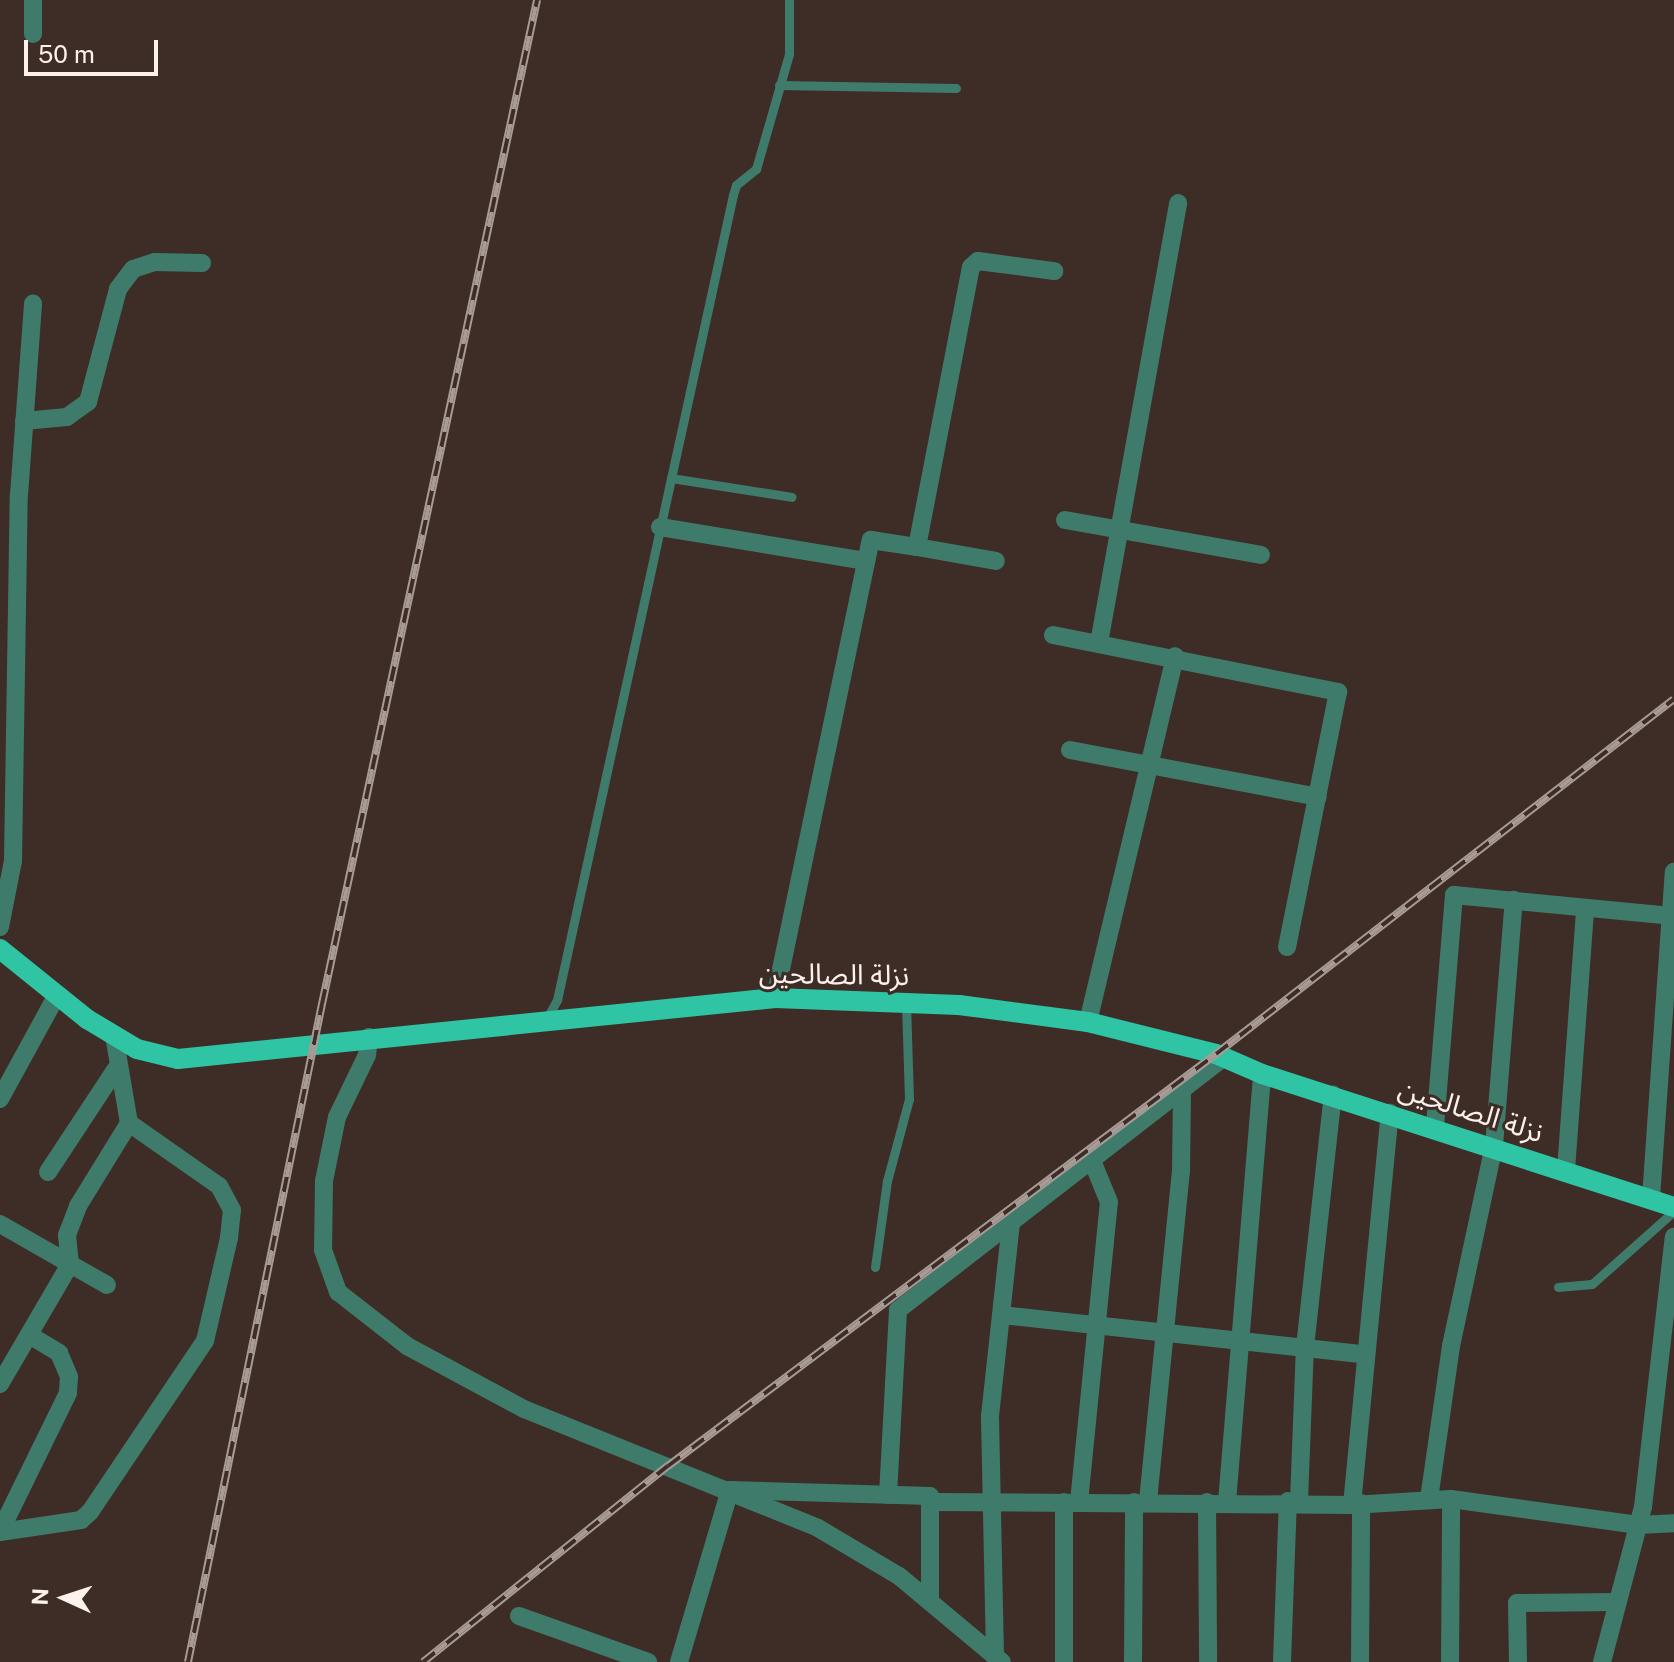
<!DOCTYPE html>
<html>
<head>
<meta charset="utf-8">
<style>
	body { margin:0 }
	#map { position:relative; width:1674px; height:1662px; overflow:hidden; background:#3e2d27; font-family:"Public Sans","Noto Sans Arabic",sans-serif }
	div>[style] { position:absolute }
	.service>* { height:9px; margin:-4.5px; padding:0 4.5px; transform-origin:4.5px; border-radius:4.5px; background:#3f7b6b }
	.minor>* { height:18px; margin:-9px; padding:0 9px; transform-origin:9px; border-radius:9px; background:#3f7b6b }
	.primary>* { height:20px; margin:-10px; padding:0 10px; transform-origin:10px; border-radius:10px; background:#2fc4a4 }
	.rail>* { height:8px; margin-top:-4px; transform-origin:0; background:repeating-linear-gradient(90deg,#3e2d27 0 15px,#a89a95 0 30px); box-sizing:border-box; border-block:2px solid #a89a95 }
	span { translate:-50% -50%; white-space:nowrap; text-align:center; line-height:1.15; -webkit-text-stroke:6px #3e2d27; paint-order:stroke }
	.street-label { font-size:28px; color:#fdf1ed }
	.north { position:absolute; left:24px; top:1558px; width:80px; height:80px; -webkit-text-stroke:6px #3e2d27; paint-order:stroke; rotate:273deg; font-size:22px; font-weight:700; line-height:32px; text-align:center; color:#fdf1ed }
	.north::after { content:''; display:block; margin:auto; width:28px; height:36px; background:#fdf1ed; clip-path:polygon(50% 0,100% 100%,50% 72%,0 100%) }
	.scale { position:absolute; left:24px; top:40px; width:134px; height:36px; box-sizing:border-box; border:4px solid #fdf1ed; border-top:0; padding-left:10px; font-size:24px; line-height:28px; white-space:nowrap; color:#fdf1ed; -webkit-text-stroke:6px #3e2d27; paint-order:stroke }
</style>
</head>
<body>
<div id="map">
	<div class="service">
		<div style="left:779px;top:85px;width:177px;rotate:1deg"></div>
		<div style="left:671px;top:478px;width:122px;rotate:8.9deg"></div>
		<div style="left:547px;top:1018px;width:21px;rotate:-61deg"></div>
		<div style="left:557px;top:1000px;width:824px;rotate:-77.67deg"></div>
		<div style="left:733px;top:195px;width:10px;rotate:-73deg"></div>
		<div style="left:736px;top:185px;width:26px;rotate:-39deg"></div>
		<div style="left:756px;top:169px;width:120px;rotate:-74deg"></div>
		<div style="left:789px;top:54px;width:54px;rotate:-90deg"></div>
		<div style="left:875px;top:1267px;width:87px;rotate:-82.1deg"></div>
		<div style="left:887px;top:1181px;width:85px;rotate:-75deg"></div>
		<div style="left:909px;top:1099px;width:97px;rotate:-91.8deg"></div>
		<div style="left:1558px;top:1287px;width:34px;rotate:-5deg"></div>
		<div style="left:1592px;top:1284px;width:110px;rotate:-41.7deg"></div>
	</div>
	<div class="minor">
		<div style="left:33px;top:34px;width:34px;rotate:-90deg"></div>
		<div style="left:24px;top:421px;width:43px;rotate:-5.3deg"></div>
		<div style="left:67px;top:417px;width:26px;rotate:-36deg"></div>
		<div style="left:88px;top:402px;width:117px;rotate:-75.1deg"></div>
		<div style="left:118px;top:289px;width:25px;rotate:-53deg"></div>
		<div style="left:133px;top:269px;width:22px;rotate:-18deg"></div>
		<div style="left:154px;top:262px;width:48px;rotate:1.2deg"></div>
		<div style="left:1065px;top:520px;width:199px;rotate:10.1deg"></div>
		<div style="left:660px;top:527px;width:209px;rotate:9.4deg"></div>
		<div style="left:917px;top:547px;width:80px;rotate:10deg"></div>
		<div style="left:1053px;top:635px;width:291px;rotate:11.3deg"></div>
		<div style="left:1338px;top:692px;width:260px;rotate:101.3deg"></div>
		<div style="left:1099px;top:643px;width:447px;rotate:-79.8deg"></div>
		<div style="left:1070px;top:750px;width:252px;rotate:10.7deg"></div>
		<div style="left:0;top:927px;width:67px;rotate:-78.9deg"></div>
		<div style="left:13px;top:861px;width:366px;rotate:-89.1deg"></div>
		<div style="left:19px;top:495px;width:192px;rotate:-85.8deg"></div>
		<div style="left:775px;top:998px;width:468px;rotate:-78.2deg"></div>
		<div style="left:871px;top:540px;width:47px;rotate:8.7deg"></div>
		<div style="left:917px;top:547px;width:285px;rotate:-79.1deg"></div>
		<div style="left:971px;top:267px;width:9px;rotate:-41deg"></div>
		<div style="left:978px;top:261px;width:77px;rotate:7.5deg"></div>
		<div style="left:1088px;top:1022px;width:376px;rotate:-76.6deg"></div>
		<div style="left:369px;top:1037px;width:18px;rotate:96deg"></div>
		<div style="left:367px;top:1055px;width:69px;rotate:115.8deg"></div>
		<div style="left:337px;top:1117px;width:65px;rotate:101.5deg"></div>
		<div style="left:324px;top:1181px;width:69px;rotate:90.8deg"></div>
		<div style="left:323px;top:1250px;width:45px;rotate:70.3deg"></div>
		<div style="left:338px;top:1292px;width:88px;rotate:38deg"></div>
		<div style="left:407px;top:1346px;width:133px;rotate:28.3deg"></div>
		<div style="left:524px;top:1409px;width:317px;rotate:22deg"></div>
		<div style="left:818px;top:1528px;width:94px;rotate:30.7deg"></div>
		<div style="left:899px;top:1576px;width:134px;rotate:39.9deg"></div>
		<div style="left:0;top:1099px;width:119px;rotate:-61.3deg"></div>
		<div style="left:1435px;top:1126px;width:232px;rotate:-85.3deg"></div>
		<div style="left:1454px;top:895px;width:218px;rotate:5.5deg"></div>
		<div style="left:1566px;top:1170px;width:261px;rotate:-85.8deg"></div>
		<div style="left:48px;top:1172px;width:123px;rotate:-56.6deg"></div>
		<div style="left:1651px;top:1198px;width:327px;rotate:-86deg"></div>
		<div style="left:0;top:1224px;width:123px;rotate:29.7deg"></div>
		<div style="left:1002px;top:1315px;width:363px;rotate:6.2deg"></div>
		<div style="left:31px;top:1336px;width:33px;rotate:31deg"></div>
		<div style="left:59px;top:1353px;width:26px;rotate:67deg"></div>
		<div style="left:69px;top:1377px;width:16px;rotate:94deg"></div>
		<div style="left:68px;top:1393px;width:155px;rotate:116.1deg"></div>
		<div style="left:0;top:1532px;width:82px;rotate:-8.4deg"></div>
		<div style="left:81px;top:1520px;width:12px;rotate:-42deg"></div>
		<div style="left:90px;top:1512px;width:206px;rotate:-56.1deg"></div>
		<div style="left:205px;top:1341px;width:106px;rotate:-76.9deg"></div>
		<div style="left:229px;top:1238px;width:28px;rotate:-84deg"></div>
		<div style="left:232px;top:1210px;width:27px;rotate:-118deg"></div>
		<div style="left:219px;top:1186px;width:110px;rotate:-145deg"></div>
		<div style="left:129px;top:1123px;width:89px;rotate:-99.7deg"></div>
		<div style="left:0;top:1384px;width:139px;rotate:-59.7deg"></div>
		<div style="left:70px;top:1264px;width:29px;rotate:-96deg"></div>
		<div style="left:67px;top:1235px;width:31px;rotate:-69deg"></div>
		<div style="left:78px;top:1206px;width:97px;rotate:-58.4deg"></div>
		<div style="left:888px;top:1495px;width:185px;rotate:-86.9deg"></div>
		<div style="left:898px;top:1310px;width:413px;rotate:-37.8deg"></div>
		<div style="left:1429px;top:1499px;width:155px;rotate:-81.8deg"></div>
		<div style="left:1451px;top:1346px;width:205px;rotate:-77.9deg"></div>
		<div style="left:1494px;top:1146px;width:247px;rotate:-85.4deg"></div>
		<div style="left:1148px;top:1501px;width:331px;rotate:-84.3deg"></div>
		<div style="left:1181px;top:1172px;width:80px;rotate:-89.3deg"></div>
		<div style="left:1299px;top:1501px;width:154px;rotate:-87.8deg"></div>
		<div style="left:1305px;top:1347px;width:254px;rotate:-83.7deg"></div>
		<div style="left:931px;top:1502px;width:421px;rotate:0.4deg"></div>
		<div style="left:1352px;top:1505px;width:99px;rotate:-3.5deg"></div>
		<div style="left:1451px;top:1499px;width:189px;rotate:7.9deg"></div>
		<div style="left:1638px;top:1525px;width:36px;rotate:-3deg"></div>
		<div style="left:1064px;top:1502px;width:160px;rotate:90deg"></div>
		<div style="left:1079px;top:1502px;width:301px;rotate:-84.3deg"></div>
		<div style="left:1109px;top:1202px;width:42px;rotate:-112.3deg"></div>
		<div style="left:1207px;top:1502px;width:160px;rotate:89.6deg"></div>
		<div style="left:1227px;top:1502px;width:429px;rotate:-85.3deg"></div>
		<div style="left:1352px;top:1505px;width:394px;rotate:-84.5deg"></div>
		<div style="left:519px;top:1616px;width:137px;rotate:19.6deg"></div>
		<div style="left:995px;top:1656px;width:240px;rotate:-91.2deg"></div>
		<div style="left:990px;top:1416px;width:193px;rotate:-83.8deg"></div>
		<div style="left:679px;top:1662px;width:179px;rotate:-73.5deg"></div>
		<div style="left:730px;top:1490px;width:200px;rotate:1.7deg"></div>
		<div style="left:930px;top:1496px;width:106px;rotate:90deg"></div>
		<div style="left:1133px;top:1662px;width:160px;rotate:-89.6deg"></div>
		<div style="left:1282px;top:1662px;width:161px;rotate:-87.9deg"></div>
		<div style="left:1360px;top:1662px;width:159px;rotate:-89.6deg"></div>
		<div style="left:1450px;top:1662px;width:163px;rotate:-89.6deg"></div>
		<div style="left:1518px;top:1662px;width:59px;rotate:-91deg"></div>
		<div style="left:1517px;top:1603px;width:100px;rotate:-0.6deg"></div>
		<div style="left:1602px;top:1662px;width:160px;rotate:-75.2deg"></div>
		<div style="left:1643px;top:1507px;width:272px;rotate:-83.5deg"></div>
	</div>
	<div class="primary">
		<div style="left:0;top:949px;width:112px;rotate:38.8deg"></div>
		<div style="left:87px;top:1019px;width:58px;rotate:31deg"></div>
		<div style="left:137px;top:1049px;width:42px;rotate:13.7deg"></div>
		<div style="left:178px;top:1059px;width:600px;rotate:-5.83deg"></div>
		<div style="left:775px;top:998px;width:184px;rotate:2.2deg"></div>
		<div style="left:959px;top:1005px;width:130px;rotate:7.5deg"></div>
		<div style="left:1088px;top:1022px;width:132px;rotate:14deg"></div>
		<div style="left:1216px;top:1054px;width:50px;rotate:23.5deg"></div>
		<div style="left:1262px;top:1074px;width:433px;rotate:17.9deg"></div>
	</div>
	<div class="rail">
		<div style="left:188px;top:1662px;width:672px;rotate:-78.49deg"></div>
		<div style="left:322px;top:1004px;width:1027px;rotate:-77.91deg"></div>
		<div style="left:423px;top:1662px;width:314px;rotate:-38.7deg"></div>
		<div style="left:668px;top:1466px;width:686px;rotate:-36.94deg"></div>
		<div style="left:1216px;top:1054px;width:579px;rotate:-37.78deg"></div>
	</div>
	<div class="street-label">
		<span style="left:834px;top:974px;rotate:1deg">نزلة الصالحين</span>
		<span style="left:1471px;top:1110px;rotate:18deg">نزلة الصالحين</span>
	</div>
	<div class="north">N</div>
	<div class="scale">50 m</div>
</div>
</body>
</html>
